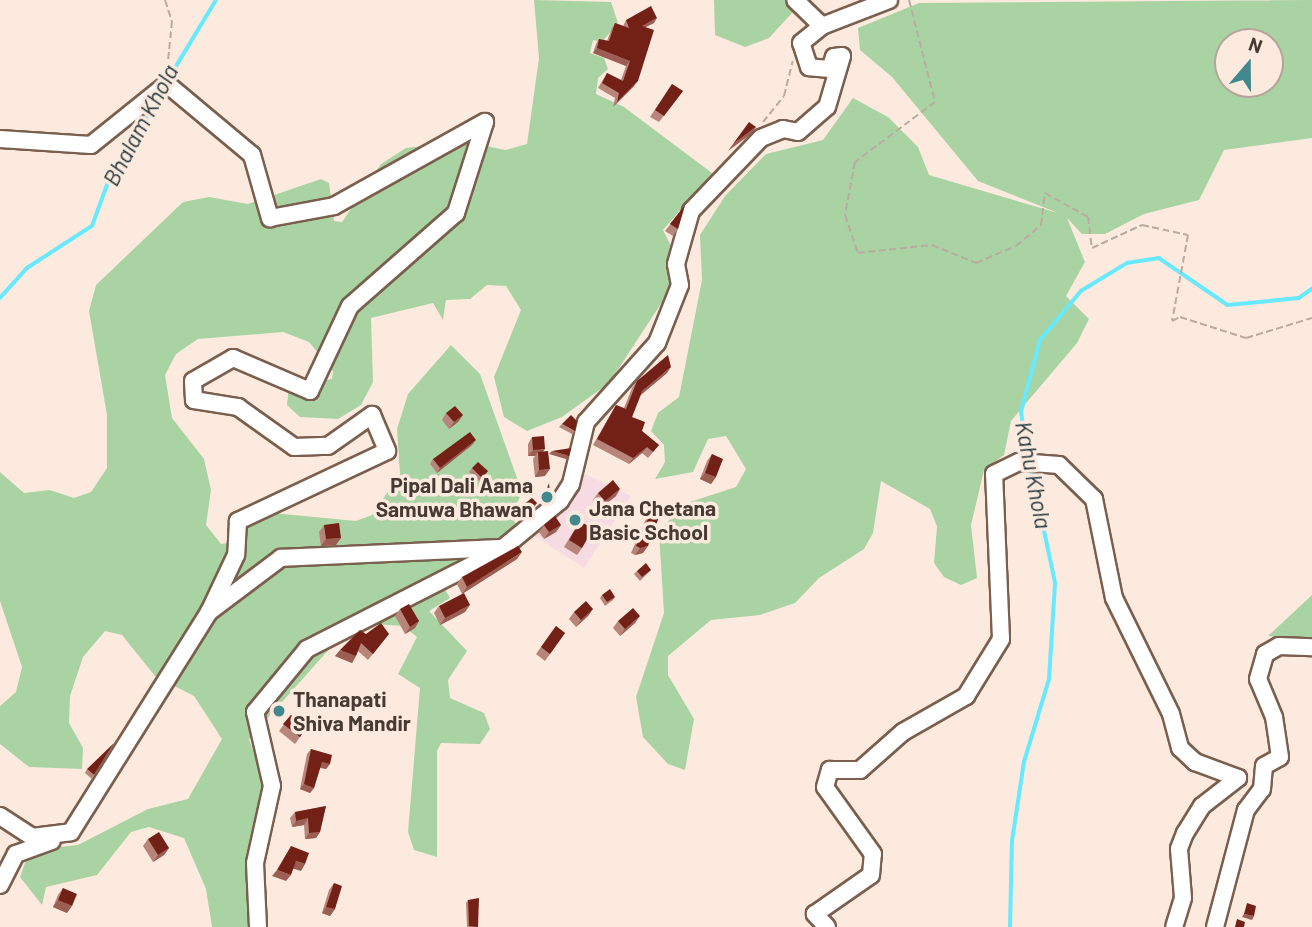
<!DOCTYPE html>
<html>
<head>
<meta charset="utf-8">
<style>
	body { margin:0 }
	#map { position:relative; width:1312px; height:927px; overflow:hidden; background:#fdeade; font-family:Barlow,sans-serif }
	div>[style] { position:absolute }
	.education>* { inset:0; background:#f6dce2 }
	.green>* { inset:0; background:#a9d3a2 }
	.stream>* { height:3.5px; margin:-1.75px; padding:0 1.75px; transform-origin:1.75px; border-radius:1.75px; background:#67e9ff }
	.path>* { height:2px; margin-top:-1px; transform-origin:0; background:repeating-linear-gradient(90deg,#bbaaa0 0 7px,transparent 0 10.5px) }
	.roads { filter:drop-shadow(2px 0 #7a5f4e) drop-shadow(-2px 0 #7a5f4e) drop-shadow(0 2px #7a5f4e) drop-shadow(0 -2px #7a5f4e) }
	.minor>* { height:16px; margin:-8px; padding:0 8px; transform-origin:8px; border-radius:8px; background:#fff }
	.wall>* { inset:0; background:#b8857a }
	.shaded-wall>* { inset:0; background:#9c5d52 }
	.building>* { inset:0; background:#732016 }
	.dots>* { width:19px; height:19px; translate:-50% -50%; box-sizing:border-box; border:4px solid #fdeade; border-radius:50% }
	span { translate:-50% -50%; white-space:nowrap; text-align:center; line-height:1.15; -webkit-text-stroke:7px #fdeade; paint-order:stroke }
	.poi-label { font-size:21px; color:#463a32; font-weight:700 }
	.right { translate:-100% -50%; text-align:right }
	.left { translate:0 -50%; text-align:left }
	.water-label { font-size:23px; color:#22393d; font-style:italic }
	.north { position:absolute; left:1214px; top:28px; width:70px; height:70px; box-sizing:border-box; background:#fdeade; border:2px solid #b4a499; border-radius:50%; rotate:20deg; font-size:19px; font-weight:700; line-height:28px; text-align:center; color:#463a32 }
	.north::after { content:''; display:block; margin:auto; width:24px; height:32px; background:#41898f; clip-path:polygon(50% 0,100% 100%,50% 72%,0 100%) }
</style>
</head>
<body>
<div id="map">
	<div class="education">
		<div style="clip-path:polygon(577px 470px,631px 496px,584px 568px,525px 530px)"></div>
	</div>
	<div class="green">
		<div style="clip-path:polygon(534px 0,611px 2px,618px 23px,602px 42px,593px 40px,590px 53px,604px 58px,608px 69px,598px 78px,596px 94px,624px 107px,712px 173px,663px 230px,671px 246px,670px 290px,609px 383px,562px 417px,527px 431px,504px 417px,494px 377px,521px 310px,506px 286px,487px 285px,470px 299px,446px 300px,443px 320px,433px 303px,371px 318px,373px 382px,361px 405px,338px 419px,300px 417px,287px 405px,289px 387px,332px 379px,333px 371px,309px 342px,283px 332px,198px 339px,176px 354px,165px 375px,172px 418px,204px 459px,211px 490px,206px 525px,221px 544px,240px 541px,249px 525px,273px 513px,356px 521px,372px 515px,400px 474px,397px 429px,408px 394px,451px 345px,480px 374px,522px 492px,511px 517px,517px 525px,474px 557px,444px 588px,450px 598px,429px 611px,467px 651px,448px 680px,450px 698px,484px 713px,490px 729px,480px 744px,441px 743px,437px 751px,437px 857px,414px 850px,408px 832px,420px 688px,398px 674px,417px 637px,403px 626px,374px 624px,352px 630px,332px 646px,249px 739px,261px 773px,262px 809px,253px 927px,212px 927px,206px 889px,184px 838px,149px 827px,131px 832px,97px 875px,46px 887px,42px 905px,20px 877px,26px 860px,41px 849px,78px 845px,148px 809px,188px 799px,222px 739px,194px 696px,155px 676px,122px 635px,105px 631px,83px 657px,70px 696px,69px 723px,83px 748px,82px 769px,29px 767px,0 744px,0 706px,16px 692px,22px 667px,0 601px,0 472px,24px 493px,50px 490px,74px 498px,91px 492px,107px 468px,107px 415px,89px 311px,96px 285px,183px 202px,209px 197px,248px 204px,321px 179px,329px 183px,334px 221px,342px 222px,381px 164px,406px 148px,464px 141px,505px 150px,527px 144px,539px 58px)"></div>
		<div style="clip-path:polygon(714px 0,804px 0,769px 38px,745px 47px,715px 35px)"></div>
		<div style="clip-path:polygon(evenodd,1312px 0,1312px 138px,1224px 150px,1199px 200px,1144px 214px,1105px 234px,1082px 234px,1067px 218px,1085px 262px,1066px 296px,1089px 319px,1077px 343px,1011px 421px,1004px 455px,984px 470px,971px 525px,977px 578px,961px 585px,944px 577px,934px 563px,937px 526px,930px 509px,881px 481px,873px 533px,864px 549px,819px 578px,795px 603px,760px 615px,711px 620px,668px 656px,668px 675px,694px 719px,685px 770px,668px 764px,643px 737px,636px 697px,664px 613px,659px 533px,681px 505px,736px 487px,746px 469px,726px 436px,708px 439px,693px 472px,655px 479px,665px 462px,664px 445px,651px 431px,658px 413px,679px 397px,702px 280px,700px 235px,725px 196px,766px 154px,823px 140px,853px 98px,888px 117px,918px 147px,929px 175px,1058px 213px,978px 181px,892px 77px,860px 50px,858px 28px,919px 3px,1312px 0,1228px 42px,1270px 42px,1270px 84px,1228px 84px,1228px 42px)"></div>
		<div style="clip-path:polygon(1312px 595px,1312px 639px,1268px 636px)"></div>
	</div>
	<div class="stream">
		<div style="left:169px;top:78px;width:91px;rotate:-58.9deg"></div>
		<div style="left:0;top:298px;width:40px;rotate:-48deg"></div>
		<div style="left:27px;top:268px;width:77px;rotate:-32.9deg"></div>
		<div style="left:92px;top:226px;width:55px;rotate:-69.9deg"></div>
		<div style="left:111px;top:174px;width:86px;rotate:-57.8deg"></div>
		<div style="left:1028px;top:458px;width:47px;rotate:-98.7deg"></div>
		<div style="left:1021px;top:412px;width:74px;rotate:-75.2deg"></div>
		<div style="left:1040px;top:340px;width:64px;rotate:-50.1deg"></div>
		<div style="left:1081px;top:291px;width:54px;rotate:-31.3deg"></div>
		<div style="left:1127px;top:263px;width:32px;rotate:-9deg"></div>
		<div style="left:1159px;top:258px;width:83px;rotate:34.3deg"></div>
		<div style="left:1228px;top:305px;width:71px;rotate:-5.6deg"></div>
		<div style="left:1299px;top:298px;width:16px;rotate:-35deg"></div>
		<div style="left:1010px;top:927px;width:86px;rotate:-88.7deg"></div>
		<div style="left:1012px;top:841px;width:80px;rotate:-81.4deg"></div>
		<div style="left:1024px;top:762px;width:87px;rotate:-73.2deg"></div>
		<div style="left:1049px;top:679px;width:96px;rotate:-86.4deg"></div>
		<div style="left:1055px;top:583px;width:116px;rotate:-101.9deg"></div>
	</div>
	<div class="path">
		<div style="left:165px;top:0;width:22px;rotate:72deg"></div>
		<div style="left:172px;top:21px;width:50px;rotate:95.7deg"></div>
		<div style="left:909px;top:0;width:105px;rotate:75.7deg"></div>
		<div style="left:935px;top:102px;width:100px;rotate:143.1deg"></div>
		<div style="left:855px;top:162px;width:54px;rotate:100.7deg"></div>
		<div style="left:845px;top:215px;width:40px;rotate:71.1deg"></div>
		<div style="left:858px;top:253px;width:74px;rotate:-6.2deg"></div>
		<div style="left:932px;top:245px;width:48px;rotate:22.2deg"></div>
		<div style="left:976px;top:263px;width:43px;rotate:-23deg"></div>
		<div style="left:1016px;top:246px;width:33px;rotate:-40deg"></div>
		<div style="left:1041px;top:225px;width:32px;rotate:-83deg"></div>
		<div style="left:1045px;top:193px;width:49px;rotate:29.2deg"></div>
		<div style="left:1088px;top:217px;width:31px;rotate:83deg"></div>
		<div style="left:1092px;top:248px;width:55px;rotate:-24.7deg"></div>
		<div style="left:1142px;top:225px;width:47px;rotate:12.3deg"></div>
		<div style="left:1188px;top:235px;width:87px;rotate:100.5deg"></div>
		<div style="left:763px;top:122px;width:33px;rotate:-51deg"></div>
		<div style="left:784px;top:96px;width:36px;rotate:-76deg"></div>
		<div style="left:1172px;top:321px;width:9px;rotate:-27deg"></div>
		<div style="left:1180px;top:317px;width:69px;rotate:17.7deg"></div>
		<div style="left:1246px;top:338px;width:69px;rotate:-16.9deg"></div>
	</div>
	<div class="roads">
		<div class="minor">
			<div style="left:822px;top:26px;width:72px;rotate:-21.2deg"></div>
			<div style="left:0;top:139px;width:91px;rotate:3.8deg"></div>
			<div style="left:91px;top:145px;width:97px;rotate:-38.8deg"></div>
			<div style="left:167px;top:84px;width:111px;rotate:39.9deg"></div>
			<div style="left:252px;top:155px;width:66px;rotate:74.1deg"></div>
			<div style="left:270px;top:218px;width:65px;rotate:-10.6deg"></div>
			<div style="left:334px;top:206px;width:173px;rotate:-29.1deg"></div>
			<div style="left:485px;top:122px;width:96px;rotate:107.7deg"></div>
			<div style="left:456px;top:213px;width:141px;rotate:138.7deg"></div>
			<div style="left:350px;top:306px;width:94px;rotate:115.2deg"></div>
			<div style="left:310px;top:391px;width:84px;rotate:-156.8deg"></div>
			<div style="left:233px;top:358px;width:46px;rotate:150.1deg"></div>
			<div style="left:193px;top:381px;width:19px;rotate:87deg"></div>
			<div style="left:194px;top:400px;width:45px;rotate:9deg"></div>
			<div style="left:238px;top:407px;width:69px;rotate:35.5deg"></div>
			<div style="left:294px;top:447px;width:34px;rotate:-2deg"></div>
			<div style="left:328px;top:446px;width:54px;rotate:-35.2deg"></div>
			<div style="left:372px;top:415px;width:39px;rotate:67deg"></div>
			<div style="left:387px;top:451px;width:165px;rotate:154.8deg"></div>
			<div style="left:238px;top:521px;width:34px;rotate:93deg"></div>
			<div style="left:236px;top:555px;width:63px;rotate:115.3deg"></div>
			<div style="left:0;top:816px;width:38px;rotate:33deg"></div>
			<div style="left:32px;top:837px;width:39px;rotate:-7deg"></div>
			<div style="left:71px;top:832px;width:260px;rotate:-57.9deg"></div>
			<div style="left:209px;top:612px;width:90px;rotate:-36.9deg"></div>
			<div style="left:281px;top:558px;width:222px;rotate:-2.6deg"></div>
			<div style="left:503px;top:548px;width:74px;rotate:-39.5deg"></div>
			<div style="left:560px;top:501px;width:20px;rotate:-57deg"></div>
			<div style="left:571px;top:484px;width:64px;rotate:-76.4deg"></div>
			<div style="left:586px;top:422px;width:106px;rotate:-48.1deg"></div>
			<div style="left:657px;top:343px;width:62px;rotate:-68.4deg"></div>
			<div style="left:680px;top:285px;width:21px;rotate:-101deg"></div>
			<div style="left:676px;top:264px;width:55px;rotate:-74.2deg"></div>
			<div style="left:691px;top:211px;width:101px;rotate:-46.2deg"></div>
			<div style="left:761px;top:138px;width:24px;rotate:-22deg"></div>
			<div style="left:783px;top:129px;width:15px;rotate:11deg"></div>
			<div style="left:798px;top:132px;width:38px;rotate:-41deg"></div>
			<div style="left:827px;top:107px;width:53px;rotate:-73.6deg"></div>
			<div style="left:842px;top:56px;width:8px;rotate:173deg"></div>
			<div style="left:834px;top:57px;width:13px;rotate:108deg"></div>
			<div style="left:830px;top:69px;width:21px;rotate:-175deg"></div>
			<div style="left:809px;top:67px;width:25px;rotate:-108deg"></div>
			<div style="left:801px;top:43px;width:27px;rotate:-39deg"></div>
			<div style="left:822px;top:26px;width:37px;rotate:-136deg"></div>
			<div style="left:0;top:885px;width:35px;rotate:-63deg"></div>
			<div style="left:16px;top:854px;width:38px;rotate:-20deg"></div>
			<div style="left:258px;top:927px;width:64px;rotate:-92.7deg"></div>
			<div style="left:255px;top:863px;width:79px;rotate:-77.6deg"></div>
			<div style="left:272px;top:786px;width:76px;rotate:-102.9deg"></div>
			<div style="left:255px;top:712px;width:82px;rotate:-50.5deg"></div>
			<div style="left:307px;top:649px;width:218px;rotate:-27deg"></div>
			<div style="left:827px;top:927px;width:18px;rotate:-133deg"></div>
			<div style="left:815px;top:914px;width:68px;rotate:-34.9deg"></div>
			<div style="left:871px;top:875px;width:21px;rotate:-85deg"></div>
			<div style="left:873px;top:854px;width:82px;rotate:-125.6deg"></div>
			<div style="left:825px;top:787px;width:18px;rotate:-74deg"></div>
			<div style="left:830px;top:770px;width:30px"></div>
			<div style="left:860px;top:770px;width:57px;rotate:-41.5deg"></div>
			<div style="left:903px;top:732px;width:73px;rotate:-29.7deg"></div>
			<div style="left:966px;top:696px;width:67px;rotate:-58.4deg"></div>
			<div style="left:1001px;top:639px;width:165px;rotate:-92.4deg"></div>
			<div style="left:994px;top:474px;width:28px;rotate:-26deg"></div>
			<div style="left:1019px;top:462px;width:40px;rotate:4.3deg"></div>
			<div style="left:1059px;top:465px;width:49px;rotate:44.2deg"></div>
			<div style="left:1094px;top:499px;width:101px;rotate:78.6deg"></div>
			<div style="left:1114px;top:598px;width:129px;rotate:63.8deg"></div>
			<div style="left:1171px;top:714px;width:35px;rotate:75deg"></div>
			<div style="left:1180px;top:748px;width:21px;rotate:43deg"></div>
			<div style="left:1195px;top:762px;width:46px;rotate:20.4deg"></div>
			<div style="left:1238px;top:778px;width:46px;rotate:142.1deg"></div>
			<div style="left:1202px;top:806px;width:32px;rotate:122deg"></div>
			<div style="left:1185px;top:833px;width:17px;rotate:111deg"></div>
			<div style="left:1179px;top:849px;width:49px;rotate:85.3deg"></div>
			<div style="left:1183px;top:898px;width:30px;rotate:107deg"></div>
			<div style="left:1215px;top:927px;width:121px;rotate:-75.2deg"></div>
			<div style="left:1246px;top:810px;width:26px;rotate:-53deg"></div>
			<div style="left:1262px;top:789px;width:23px;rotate:-85deg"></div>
			<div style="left:1264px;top:766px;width:18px;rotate:-29deg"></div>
			<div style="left:1280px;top:757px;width:40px;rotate:-98.5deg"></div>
			<div style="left:1274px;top:717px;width:41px;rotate:-112.8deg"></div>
			<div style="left:1258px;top:679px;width:26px;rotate:-74deg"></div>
			<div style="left:1265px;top:654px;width:16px;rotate:-30deg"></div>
			<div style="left:1279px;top:646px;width:33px;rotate:2deg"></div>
		</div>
	</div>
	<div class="wall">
		<div style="clip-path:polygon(626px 20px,654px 23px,645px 27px,634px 86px,613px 107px,615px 98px,598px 88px,607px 73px,621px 80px,626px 66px,593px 53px,596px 44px,599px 39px,607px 41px,612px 28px,615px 23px,623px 26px)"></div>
		<div style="clip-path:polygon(672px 84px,683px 91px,659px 122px,650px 117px)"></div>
		<div style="clip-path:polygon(685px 205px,678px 229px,673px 236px,665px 231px)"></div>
		<div style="clip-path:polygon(667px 373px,641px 395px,632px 417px,642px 431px,659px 445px,648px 458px,642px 453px,629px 464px,593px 445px,616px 405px,624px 408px,632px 388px,637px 381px)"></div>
		<div style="clip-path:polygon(446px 413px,463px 415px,458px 422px,449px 429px,442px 420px)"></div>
		<div style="clip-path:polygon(562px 424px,575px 431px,572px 434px,559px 427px)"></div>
		<div style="clip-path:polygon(532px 437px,543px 452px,545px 476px,535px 477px,533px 459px,535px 456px,528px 456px,528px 444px)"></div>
		<div style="clip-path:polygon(472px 445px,437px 473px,430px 464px,433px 459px)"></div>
		<div style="clip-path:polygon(712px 454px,716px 477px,711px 484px,700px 479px,707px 461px)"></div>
		<div style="clip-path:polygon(472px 468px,488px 471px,479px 481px,469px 472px)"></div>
		<div style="clip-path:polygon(598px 493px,616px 496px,600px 508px,593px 500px)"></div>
		<div style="clip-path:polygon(537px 503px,532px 510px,520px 520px,515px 514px,520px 507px)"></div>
		<div style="clip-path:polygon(651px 512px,643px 553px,635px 555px,631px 553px,646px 519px)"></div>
		<div style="clip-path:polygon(580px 521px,582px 548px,577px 555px,564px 547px)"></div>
		<div style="clip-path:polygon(324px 525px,336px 545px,321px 546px,319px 532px)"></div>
		<div style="clip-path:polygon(544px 525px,561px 525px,556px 532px,544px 539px,539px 532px)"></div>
		<div style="clip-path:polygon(517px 559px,462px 594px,457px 584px,462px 577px)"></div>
		<div style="clip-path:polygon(651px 570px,640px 581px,634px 574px,637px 571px)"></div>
		<div style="clip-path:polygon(602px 595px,615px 597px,613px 600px,605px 606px,600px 598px)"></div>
		<div style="clip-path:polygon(439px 606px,465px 612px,440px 625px,434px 613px)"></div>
		<div style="clip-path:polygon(400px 609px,419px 621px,415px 628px,405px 634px,395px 616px)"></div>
		<div style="clip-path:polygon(593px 609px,588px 616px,576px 627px,569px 619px,574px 612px)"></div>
		<div style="clip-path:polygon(618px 621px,635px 623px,620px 636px,613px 628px)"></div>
		<div style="clip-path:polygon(556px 626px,565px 633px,545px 661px,536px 654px)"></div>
		<div style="clip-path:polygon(366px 634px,389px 634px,368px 660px,358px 651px,352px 663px,335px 656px)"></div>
		<div style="clip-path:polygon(291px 715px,307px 727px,295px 744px,279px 731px)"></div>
		<div style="clip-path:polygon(311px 749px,330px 764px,326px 769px,320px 768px,314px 788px,310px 793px,300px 789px,307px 754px)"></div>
		<div style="clip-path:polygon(87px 769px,94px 775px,92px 779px,85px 773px)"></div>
		<div style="clip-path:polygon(326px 806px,320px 832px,316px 838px,305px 839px,304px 825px,292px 827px,290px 818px,295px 812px)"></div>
		<div style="clip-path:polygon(148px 839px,169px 848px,164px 855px,153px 862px,143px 846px)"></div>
		<div style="clip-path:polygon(334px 883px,335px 909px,330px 916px,322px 913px,329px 890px)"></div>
		<div style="clip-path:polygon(63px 888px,67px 913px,53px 907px,58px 895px)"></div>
		<div style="clip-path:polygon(468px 900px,478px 927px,467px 927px,466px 903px)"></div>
	</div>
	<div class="shaded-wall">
		<div style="clip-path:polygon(657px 18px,654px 23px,638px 31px,642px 26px)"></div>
		<div style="clip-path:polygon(597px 48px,630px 61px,626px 66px,593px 53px)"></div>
		<div style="clip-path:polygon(638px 81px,634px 86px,613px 107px,617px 102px)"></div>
		<div style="clip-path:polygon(756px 127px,751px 134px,728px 151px,733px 144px)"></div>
		<div style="clip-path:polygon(671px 367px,667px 373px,638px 397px,642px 391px)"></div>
		<div style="clip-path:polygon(463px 415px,458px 422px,449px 429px,454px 422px)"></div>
		<div style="clip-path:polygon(476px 440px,472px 445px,437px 473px,440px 468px)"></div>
		<div style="clip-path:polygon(647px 447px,642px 453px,629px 464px,633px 458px)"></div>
		<div style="clip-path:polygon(545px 449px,540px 456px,538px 452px,535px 456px,528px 456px,533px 450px)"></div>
		<div style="clip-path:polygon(552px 451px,569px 456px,566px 459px,549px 454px)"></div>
		<div style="clip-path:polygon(550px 469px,545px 476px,535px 477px,539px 470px)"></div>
		<div style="clip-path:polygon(705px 473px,716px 477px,711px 484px,700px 479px)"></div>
		<div style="clip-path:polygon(620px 489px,616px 496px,600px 508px,605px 501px)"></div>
		<div style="clip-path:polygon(537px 503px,532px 510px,520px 520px,525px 513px)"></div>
		<div style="clip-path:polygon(561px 525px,556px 532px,544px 539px,549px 532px)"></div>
		<div style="clip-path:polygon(341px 538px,336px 545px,321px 546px,326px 539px)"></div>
		<div style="clip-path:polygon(648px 546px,643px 553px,635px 555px,640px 548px)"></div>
		<div style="clip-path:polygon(522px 552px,517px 559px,462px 594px,467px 587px)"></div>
		<div style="clip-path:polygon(470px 605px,465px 612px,440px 625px,445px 618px)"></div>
		<div style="clip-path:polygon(593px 609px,588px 616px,576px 627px,581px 620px)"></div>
		<div style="clip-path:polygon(640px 616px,635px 623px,620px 636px,625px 629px)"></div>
		<div style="clip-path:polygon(419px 621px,415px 628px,405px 634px,410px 627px)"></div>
		<div style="clip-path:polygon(340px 650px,356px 656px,352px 663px,335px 656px)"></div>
		<div style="clip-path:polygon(322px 762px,330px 764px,326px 769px,319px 767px)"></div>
		<div style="clip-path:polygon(304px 784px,314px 788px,310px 793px,300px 789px)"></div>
		<div style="clip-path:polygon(308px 818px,304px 825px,292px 827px,296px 821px)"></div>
		<div style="clip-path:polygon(320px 832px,316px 838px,305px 839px,309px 833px)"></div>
		<div style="clip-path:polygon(169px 848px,164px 855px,153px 862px,158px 855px)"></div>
		<div style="clip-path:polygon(296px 861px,305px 864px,301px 871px,291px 868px)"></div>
		<div style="clip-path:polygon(277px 870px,291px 875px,286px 881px,272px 876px)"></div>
		<div style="clip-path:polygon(58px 900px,72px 906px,67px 913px,53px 907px)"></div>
		<div style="clip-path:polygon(326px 907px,335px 909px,330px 916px,322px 913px)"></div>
		<div style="clip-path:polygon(1244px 914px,1254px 916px,1252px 920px,1242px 917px)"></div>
	</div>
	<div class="building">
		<div style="clip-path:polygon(651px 6px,657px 18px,642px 26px,654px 30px,638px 81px,617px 102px,619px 93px,602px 83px,607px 73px,623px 81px,630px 61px,597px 48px,599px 39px,609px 41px,615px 23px,629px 28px,626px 20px)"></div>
		<div style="clip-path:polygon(672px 84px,683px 91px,664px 116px,655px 110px)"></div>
		<div style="clip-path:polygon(749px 122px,756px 127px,733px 144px)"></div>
		<div style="clip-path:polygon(685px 205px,678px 229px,670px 224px)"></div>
		<div style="clip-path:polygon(668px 355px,671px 367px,642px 391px,632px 417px,645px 422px,642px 431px,659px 445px,653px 452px,647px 447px,633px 458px,597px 439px,616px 405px,626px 409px,637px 381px)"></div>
		<div style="clip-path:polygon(455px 406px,463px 415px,454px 422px,446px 413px)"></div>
		<div style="clip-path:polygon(571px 415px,577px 421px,575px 431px,562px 424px)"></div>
		<div style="clip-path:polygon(470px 432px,476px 440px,440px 468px,433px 459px)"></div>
		<div style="clip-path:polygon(544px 436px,545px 449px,533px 450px,532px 437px)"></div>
		<div style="clip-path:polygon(571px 448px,569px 456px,552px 451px)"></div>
		<div style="clip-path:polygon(548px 451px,550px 469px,539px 470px,538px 452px)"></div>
		<div style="clip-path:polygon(712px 454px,723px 459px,716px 477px,705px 473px)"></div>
		<div style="clip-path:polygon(478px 462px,488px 471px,482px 478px,472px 468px)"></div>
		<div style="clip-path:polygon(613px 480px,620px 489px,605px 501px,598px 493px)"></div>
		<div style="clip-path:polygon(549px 483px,550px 494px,542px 501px)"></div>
		<div style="clip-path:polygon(532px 498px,537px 503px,525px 513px,520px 507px)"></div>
		<div style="clip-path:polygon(651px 512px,659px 517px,648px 546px,640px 548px,636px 546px)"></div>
		<div style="clip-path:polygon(555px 516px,561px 525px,549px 532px,544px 525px)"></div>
		<div style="clip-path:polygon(580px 521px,593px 529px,582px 548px,569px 540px)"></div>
		<div style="clip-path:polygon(339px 523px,341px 538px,326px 539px,324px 525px)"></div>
		<div style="clip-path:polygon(518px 546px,522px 552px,467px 587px,462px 577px)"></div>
		<div style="clip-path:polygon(646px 563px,651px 570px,642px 577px,637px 571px)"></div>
		<div style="clip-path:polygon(610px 589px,615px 597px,607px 602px,602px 595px)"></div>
		<div style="clip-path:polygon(464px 593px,470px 605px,445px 618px,439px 606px)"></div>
		<div style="clip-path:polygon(586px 601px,593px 609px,581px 620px,574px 612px)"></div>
		<div style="clip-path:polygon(409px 604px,419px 621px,410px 627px,400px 609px)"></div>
		<div style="clip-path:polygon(633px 608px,640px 616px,625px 629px,618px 621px)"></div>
		<div style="clip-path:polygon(381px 623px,389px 634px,373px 654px,361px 643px,356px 656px,340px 650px,360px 630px,366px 634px)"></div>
		<div style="clip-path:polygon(556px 626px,565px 633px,550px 654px,541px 647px)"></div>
		<div style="clip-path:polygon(291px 715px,307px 727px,300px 737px,283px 724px)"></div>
		<div style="clip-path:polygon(114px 743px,94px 775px,87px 769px)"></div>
		<div style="clip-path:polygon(311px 749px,332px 755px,330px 764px,322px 762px,314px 788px,304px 784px)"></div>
		<div style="clip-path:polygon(326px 806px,320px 832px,309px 833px,308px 818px,296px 821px,295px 812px)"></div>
		<div style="clip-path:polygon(159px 832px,169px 848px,158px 855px,148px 839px)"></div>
		<div style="clip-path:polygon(291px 846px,309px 853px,305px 864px,296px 861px,291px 875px,277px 870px)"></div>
		<div style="clip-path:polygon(334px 883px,342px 886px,335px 909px,326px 907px)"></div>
		<div style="clip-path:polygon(63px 888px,77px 894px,72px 906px,58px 900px)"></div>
		<div style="clip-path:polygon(479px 898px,478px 927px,469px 926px,468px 900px)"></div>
		<div style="clip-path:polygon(1247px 903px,1256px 906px,1254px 916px,1244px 914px)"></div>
		<div style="clip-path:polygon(1237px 919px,1245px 922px,1244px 927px,1235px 927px)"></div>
	</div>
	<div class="dots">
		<div style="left:547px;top:497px;background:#41898f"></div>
		<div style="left:575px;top:520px;background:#41898f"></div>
		<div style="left:279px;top:711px;background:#41898f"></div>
	</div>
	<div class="poi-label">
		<span class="right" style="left:533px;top:497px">Pipal Dali Aama<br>Samuwa Bhawan</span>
		<span class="left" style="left:589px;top:520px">Jana Chetana<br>Basic School</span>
		<span class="left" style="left:293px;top:711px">Thanapati<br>Shiva Mandir</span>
	</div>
	<div class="water-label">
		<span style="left:140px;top:125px;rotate:-62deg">Bhalam Khola</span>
		<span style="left:1034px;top:475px;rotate:79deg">Kahu Khola</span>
	</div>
	<div class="north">N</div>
</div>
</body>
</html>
